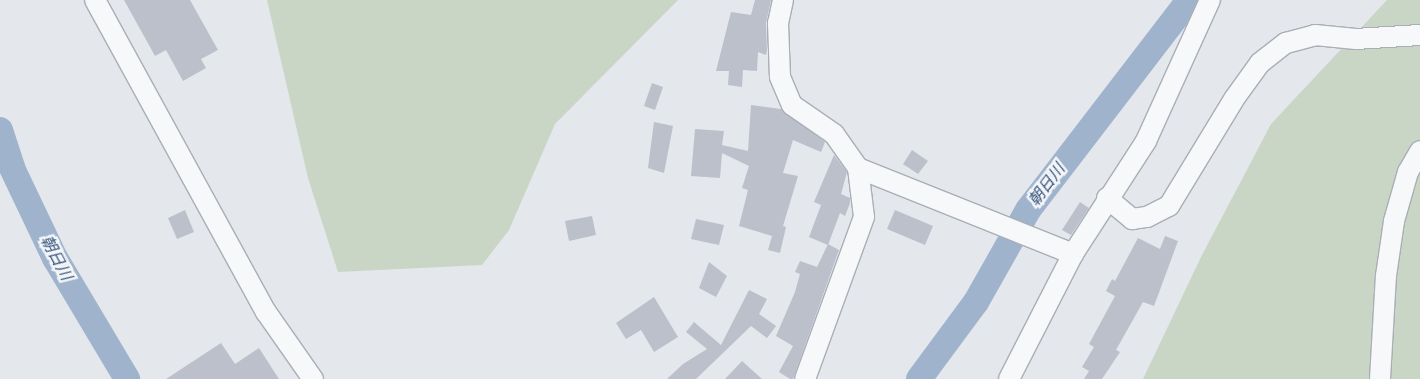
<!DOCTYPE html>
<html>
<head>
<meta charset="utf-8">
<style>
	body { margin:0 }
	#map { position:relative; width:1420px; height:379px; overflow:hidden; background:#e4e7ec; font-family:Rubik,"Noto Sans JP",sans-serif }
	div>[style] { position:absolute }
	.green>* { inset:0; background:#c9d6c5 }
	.river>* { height:26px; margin:-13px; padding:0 13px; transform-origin:13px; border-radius:13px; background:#9fb4cc }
	.building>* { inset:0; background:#bbc0ca }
	.roads { filter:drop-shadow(1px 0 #a9aeb7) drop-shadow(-1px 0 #a9aeb7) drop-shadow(0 1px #a9aeb7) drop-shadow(0 -1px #a9aeb7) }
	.minor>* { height:20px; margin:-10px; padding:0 10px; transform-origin:10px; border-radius:10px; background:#f7f8fa }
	span { translate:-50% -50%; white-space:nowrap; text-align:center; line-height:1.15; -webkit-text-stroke:5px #f4f6f9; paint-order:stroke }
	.water-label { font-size:16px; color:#34527a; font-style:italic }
</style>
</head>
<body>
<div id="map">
	<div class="green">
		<div style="clip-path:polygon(267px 0,678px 0,555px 124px,509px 230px,482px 265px,338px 272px,308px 178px)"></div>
		<div style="clip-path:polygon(1387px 0,1420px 0,1420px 379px,1143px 379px,1201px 257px,1271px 124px)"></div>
	</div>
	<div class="river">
		<div style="left:0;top:130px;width:40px;rotate:72deg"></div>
		<div style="left:12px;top:168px;width:100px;rotate:64.5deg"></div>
		<div style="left:55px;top:258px;width:141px;rotate:59.2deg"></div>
		<div style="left:919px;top:379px;width:96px;rotate:-53.5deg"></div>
		<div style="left:976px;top:302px;width:106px;rotate:-60.5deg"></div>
		<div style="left:1028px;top:210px;width:265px;rotate:-52.5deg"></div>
	</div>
	<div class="building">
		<div style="clip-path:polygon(124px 0,190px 0,218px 50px,201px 59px,206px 68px,183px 81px,166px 50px,155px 56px)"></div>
		<div style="clip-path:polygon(755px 0,771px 0,766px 23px,767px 51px,766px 55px,758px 52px,757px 71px,743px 70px,742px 87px,728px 85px,729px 71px,716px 71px,731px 12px,751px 15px)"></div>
		<div style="clip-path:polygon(652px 83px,663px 87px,655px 110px,644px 106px)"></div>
		<div style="clip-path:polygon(751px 105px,781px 109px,825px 142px,821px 152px,793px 140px,783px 173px,798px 176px,783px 226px,786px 227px,780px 253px,768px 250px,772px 236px,739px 226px,748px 190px,742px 188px,749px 166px,722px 153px,720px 178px,691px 176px,695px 129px,724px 131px,722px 145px,748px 151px)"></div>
		<div style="clip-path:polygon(654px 122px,673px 126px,664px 173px,648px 168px)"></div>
		<div style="clip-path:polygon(912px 150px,928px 161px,918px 174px,903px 164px)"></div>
		<div style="clip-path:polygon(834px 155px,847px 172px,841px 194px,850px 198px,850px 203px,845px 216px,840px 213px,828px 245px,809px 237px,821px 205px,814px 202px)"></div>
		<div style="clip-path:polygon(1080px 202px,1089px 208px,1071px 235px,1062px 230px)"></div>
		<div style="clip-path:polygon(185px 210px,194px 232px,177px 239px,168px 218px)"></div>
		<div style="clip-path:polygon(895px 210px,933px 226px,925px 245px,887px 229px)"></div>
		<div style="clip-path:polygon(592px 216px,596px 235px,569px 241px,565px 221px)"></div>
		<div style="clip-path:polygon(696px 219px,724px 225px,719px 245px,691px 239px)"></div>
		<div style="clip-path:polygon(1165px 236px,1178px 241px,1154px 306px,1143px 302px,1116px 350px,1120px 352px,1102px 379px,1084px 379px,1089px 371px,1082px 367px,1094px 347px,1089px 344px,1115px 296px,1106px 291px,1112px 279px,1115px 281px,1138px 238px,1160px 249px)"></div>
		<div style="clip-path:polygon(828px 244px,839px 250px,793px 379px,790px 379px,779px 372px,793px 346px,776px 336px,795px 292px,800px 274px,795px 272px,800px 261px,817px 267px)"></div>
		<div style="clip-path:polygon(709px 262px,727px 276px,716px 297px,699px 288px)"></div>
		<div style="clip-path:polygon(749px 290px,767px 299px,759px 314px,776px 326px,767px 338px,751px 326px,696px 379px,667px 379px,683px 364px,707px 349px,686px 332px,694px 322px,721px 345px)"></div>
		<div style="clip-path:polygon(654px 297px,678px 337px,654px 352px,641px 330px,626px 339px,616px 323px)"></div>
		<div style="clip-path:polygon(221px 343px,235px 364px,259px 348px,279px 379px,166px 379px)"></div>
		<div style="clip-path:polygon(742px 361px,762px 379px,725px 379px)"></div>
	</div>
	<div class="roads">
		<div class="minor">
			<div style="left:95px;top:0;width:356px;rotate:61.3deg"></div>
			<div style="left:266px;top:312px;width:82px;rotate:55deg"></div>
			<div style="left:783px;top:0;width:24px;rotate:102deg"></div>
			<div style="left:778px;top:23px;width:54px;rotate:87.9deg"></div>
			<div style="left:780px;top:77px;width:30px;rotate:67deg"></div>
			<div style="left:792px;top:105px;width:51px;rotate:34.6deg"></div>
			<div style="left:834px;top:134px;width:42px;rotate:54.8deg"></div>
			<div style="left:858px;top:168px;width:49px;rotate:83deg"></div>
			<div style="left:864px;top:217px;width:172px;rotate:110deg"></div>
			<div style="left:858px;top:168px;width:232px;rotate:21.8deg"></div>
			<div style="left:1107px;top:198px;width:33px;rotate:40deg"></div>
			<div style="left:1132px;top:219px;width:15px;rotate:-8deg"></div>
			<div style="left:1147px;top:217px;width:25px;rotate:-27deg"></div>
			<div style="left:1169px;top:206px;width:125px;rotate:-58.7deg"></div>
			<div style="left:1234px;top:99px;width:44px;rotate:-54.2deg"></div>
			<div style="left:1260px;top:63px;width:33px;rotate:-38deg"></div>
			<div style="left:1286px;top:43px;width:30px;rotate:-15deg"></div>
			<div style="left:1315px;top:35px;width:41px;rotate:5.6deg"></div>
			<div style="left:1356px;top:39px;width:64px;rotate:-3.6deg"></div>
			<div style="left:1009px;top:379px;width:140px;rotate:-62.9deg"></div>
			<div style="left:1073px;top:254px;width:135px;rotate:-57.1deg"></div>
			<div style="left:1146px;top:141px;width:155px;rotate:-65.6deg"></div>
			<div style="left:1380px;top:379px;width:103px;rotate:-86.7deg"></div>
			<div style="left:1386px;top:276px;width:56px;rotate:-81.7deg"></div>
			<div style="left:1394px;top:221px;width:51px;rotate:-74.1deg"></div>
			<div style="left:1408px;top:172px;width:24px;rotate:-60deg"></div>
		</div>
	</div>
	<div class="water-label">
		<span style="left:1047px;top:185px;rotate:-53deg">朝日川</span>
		<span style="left:56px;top:258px;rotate:62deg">朝日川</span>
	</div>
</div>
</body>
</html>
